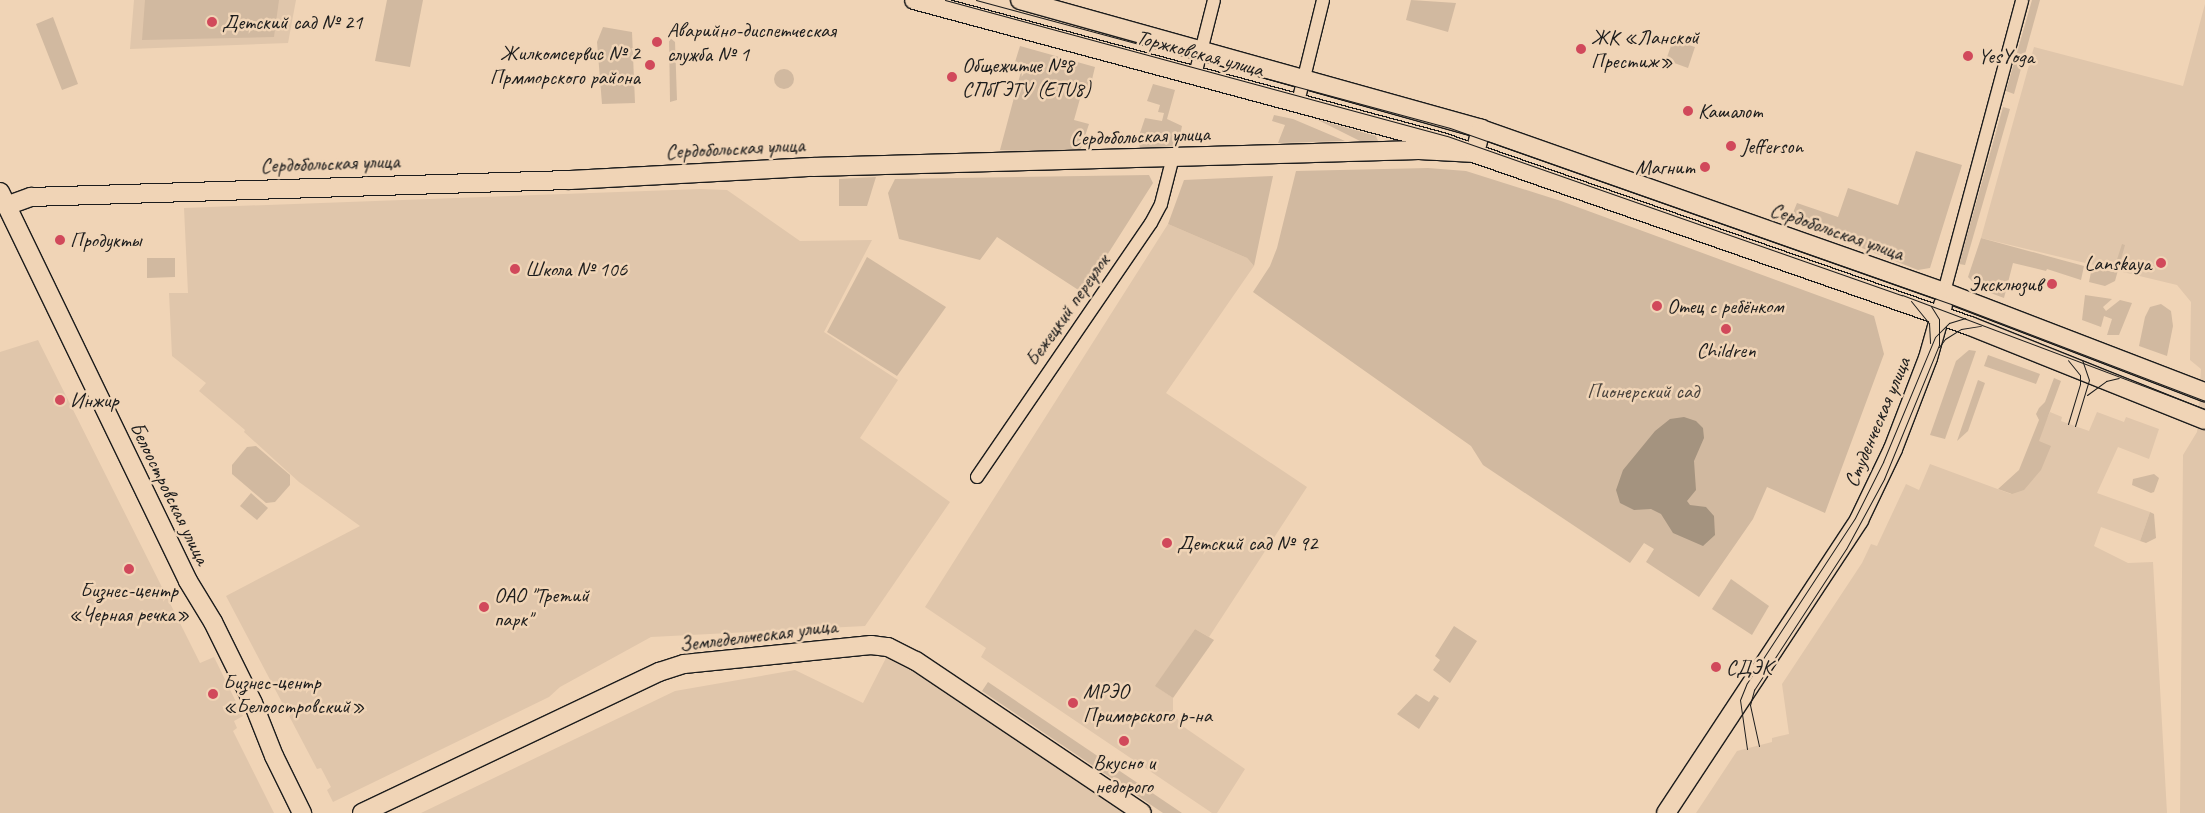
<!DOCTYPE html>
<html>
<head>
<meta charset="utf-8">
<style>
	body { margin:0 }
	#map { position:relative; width:2205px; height:813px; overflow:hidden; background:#f0d4b6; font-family:Caveat,sans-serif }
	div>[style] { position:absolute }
	.built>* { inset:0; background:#e0c6ab }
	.green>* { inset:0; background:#d1b9a0 }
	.round { border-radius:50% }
	.water>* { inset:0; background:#a4937f }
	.roads { filter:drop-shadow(1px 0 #1c1c1c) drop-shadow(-1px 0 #1c1c1c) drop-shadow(0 1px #1c1c1c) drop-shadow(0 -1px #1c1c1c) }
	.street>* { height:12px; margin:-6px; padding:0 6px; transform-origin:6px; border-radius:6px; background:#f0d4b6 }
	.secondary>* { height:18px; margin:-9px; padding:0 9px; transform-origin:9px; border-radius:9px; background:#f0d4b6 }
	.tram>* { height:1px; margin:-0.5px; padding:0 0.5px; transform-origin:0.5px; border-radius:0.5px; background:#1c1c1c }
	.dots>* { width:14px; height:14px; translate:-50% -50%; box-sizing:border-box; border:2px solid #f0d4b6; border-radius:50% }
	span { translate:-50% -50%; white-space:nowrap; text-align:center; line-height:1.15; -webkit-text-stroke:5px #f0d4b6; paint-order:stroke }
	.poi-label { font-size:21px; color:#1c1c1c }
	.left { translate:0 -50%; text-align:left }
	.right { translate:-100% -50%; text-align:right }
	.street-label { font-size:21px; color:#1c1c1c }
	.park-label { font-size:21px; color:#49433d }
</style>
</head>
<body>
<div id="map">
	<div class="built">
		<div style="clip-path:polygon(134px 0,296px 0,288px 43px,130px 49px)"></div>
		<div style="clip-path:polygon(2205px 4px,2205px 813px,2180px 813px,2183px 455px,2197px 432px,2201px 369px,2190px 360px,2191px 302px,2177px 285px,1981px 238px,2034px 47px,2183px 86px)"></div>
		<div style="clip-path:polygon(701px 189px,727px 190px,800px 241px,872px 240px,824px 332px,898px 380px,860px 438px,950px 502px,865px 626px,651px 637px,560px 687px,549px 697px,333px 802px,327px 790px,331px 787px,321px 768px,317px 769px,226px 596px,360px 526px,299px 482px,244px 432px,245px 430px,199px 391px,206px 383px,172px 356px,169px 293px,188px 293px,184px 208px)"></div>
		<div style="clip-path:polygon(1168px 224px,1247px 258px,1254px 266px,1166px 393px,1307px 487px,1209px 637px,1195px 629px,1156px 686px,1173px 698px,1173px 711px,1181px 725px,1245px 769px,1217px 813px,1212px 813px,981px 657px,986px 648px,925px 607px)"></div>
		<div style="clip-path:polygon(38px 340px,200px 663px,214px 657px,243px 716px,234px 721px,237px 728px,233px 731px,274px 813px,0 813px,0 352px)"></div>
		<div style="clip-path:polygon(2050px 412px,2062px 417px,2061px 421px,2089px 431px,2097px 412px,2124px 422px,2126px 417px,2159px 429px,2149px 459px,2118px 447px,2097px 493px,2150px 512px,2140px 541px,2101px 527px,2094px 546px,2128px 563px,2153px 562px,2167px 813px,1696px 813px,1737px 751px,1772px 742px,1772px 738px,1789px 734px,1782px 684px,1862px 563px,1871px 544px,1877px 546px,1906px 484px,1919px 490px,1930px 464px,2011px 494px)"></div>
		<div style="clip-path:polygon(886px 658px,907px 666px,1126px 813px,421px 813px,675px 691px,795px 670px,863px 703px)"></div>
	</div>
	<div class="green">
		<div style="clip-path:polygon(145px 0,279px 0,274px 37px,142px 40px)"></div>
		<div style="clip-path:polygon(387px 0,423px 0,410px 67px,375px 61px)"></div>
		<div style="clip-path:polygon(1411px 0,1456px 3px,1448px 32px,1406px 20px)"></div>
		<div style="clip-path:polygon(2032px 0,2040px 0,2014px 94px,2006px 91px)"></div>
		<div style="clip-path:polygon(53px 17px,78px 84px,62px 90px,36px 24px)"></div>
		<div style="clip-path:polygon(603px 27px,632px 32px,635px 103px,602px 104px,597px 42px)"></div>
		<div style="clip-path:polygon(669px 37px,675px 42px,677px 100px,670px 102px)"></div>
		<div style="clip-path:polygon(1673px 40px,1695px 47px,1688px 68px,1666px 60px)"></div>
		<div style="clip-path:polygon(1020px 46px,1095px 67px,1090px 88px,1083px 88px,1074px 120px,1089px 124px,1079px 154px,1000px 150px,1023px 64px,1015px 62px)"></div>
		<div class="round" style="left:774px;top:69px;width:20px;height:20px"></div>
		<div style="clip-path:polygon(1153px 84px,1175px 90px,1167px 119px,1182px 126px,1178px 146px,1140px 148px,1138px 139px,1145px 118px,1162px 121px,1164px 113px,1158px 112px,1160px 105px,1147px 101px)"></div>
		<div style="clip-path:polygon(2003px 107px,2010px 109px,1965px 265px,1959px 264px)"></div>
		<div style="clip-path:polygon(1274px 115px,1293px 119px,1345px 141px,1278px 143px,1285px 125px,1272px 121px)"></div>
		<div style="clip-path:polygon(1316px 119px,1376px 136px,1378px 141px,1366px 144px)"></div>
		<div style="clip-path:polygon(1916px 151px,1962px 165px,1930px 268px,1918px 270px,1790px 220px,1797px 203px,1838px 217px,1848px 188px,1898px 205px)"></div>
		<div style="clip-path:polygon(1428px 168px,1466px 171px,1561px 201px,1874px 316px,1884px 354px,1825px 513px,1767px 487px,1753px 519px,1699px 597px,1646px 562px,1654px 549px,1644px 543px,1630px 563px,1483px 465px,1471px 446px,1253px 292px,1270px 266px,1277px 248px,1296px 171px)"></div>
		<div style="clip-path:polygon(1149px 175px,1153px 183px,1083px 293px,997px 237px,980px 260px,899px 239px,888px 193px,895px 179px)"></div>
		<div style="clip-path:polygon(1273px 176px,1254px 266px,1247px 258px,1168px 224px,1184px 180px)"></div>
		<div style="clip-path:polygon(876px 177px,867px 206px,839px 206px,839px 179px)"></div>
		<div style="clip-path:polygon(1981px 238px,2084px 266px,2081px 280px,2047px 269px,2046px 271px,2013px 263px,2004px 298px,1980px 289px,1968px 277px)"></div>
		<div style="clip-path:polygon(2122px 244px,2125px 245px,2115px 281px,2105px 286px,2089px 282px,2092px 267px,2113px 272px)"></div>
		<div style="clip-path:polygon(867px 257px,946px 307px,897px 376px,827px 332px)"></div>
		<div style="clip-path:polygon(147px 258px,175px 258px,175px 277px,147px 278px)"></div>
		<div style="clip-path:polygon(2085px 295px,2112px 299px,2103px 307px,2106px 311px,2120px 300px,2132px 303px,2119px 335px,2107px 335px,2112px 319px,2104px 316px,2101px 327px,2082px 320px)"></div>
		<div style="clip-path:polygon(2161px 304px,2171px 311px,2173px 326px,2167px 356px,2139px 346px,2145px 317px,2150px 307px)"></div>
		<div style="clip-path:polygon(1969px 350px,1976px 351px,1945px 439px,1930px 435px,1956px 361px)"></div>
		<div style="clip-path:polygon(1988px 355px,2040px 374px,2036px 384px,1984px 366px)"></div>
		<div style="clip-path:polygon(2054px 378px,2061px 381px,2039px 441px,2051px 446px,2041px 470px,2024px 490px,2012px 494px,1998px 489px,2019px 470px,2039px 420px,2036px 414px,2039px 408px,2045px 402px)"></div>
		<div style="clip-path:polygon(1978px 380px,1985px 383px,1968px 431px,1957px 441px)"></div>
		<div style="clip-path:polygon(256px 446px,290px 475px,290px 485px,275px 502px,266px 503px,232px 474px,232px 465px,247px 447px)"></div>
		<div style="clip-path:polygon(2154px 474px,2159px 478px,2154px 492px,2151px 493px,2132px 485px,2133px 479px)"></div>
		<div style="clip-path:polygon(251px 493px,268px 508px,257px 520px,240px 506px)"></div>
		<div style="clip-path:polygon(2150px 512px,2154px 514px,2156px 538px,2146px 543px,2140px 541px)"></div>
		<div style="clip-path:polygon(1731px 579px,1769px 606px,1752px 635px,1712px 609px)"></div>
		<div style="clip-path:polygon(1454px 626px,1477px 641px,1450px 683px,1433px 670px,1440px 660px,1435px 656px)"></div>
		<div style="clip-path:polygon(1195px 629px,1214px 640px,1173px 698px,1155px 686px)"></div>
		<div style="clip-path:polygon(988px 682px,1182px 813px,1163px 813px,982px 691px)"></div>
		<div style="clip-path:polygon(1416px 694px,1429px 702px,1434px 695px,1439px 698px,1419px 729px,1397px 714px)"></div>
	</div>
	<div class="water">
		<div style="clip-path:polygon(1684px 417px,1696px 421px,1703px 428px,1704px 438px,1694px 461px,1696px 490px,1687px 501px,1690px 505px,1706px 507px,1714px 516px,1715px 535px,1703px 546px,1673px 533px,1661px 514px,1651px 509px,1634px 510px,1620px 503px,1616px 490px,1623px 470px,1655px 431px,1670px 419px)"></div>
	</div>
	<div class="roads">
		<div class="street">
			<div style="left:1195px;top:75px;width:77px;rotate:-75.8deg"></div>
			<div style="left:1298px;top:102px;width:105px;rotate:-76.2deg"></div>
			<div style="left:1944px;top:292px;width:302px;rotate:-75deg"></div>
			<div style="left:977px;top:477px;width:308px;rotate:-55.6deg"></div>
			<div style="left:1151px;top:223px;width:21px;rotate:-62deg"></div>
			<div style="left:1161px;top:204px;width:49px;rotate:-75.7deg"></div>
		</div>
		<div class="secondary">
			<div style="left:914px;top:0;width:547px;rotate:15.05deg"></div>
			<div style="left:1442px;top:142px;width:559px;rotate:19.21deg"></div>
			<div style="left:1970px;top:326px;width:253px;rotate:21.8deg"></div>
			<div style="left:1020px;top:0;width:479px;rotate:15.6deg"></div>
			<div style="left:1481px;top:129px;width:491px;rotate:19.4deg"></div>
			<div style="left:1944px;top:292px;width:280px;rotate:21deg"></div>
			<div style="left:0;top:192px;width:432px;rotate:64.2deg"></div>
			<div style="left:188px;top:581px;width:48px;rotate:58.6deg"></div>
			<div style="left:213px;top:622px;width:90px;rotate:63.7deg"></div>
			<div style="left:253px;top:703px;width:57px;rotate:68.4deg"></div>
			<div style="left:274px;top:756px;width:64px;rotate:63.8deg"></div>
			<div style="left:6px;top:206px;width:27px;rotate:-20deg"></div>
			<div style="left:31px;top:197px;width:539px;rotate:-1.81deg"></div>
			<div style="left:570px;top:180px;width:243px;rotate:-3.1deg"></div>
			<div style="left:813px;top:167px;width:606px;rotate:-1.61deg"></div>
			<div style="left:1419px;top:150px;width:56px;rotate:3.1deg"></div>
			<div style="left:1475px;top:153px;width:25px;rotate:-76deg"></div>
			<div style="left:362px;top:813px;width:329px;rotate:-25.4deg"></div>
			<div style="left:659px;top:672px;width:26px;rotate:-18deg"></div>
			<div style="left:684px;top:664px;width:188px;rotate:-5.8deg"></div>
			<div style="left:871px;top:645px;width:17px;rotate:7deg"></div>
			<div style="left:888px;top:647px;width:31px;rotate:27deg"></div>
			<div style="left:916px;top:661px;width:272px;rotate:33.9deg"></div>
			<div style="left:1666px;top:813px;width:351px;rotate:-56.6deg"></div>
			<div style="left:1859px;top:520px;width:79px;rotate:-64.4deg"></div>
			<div style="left:1893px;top:449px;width:97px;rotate:-69deg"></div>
			<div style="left:1928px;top:358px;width:55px;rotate:-74.2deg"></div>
		</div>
	</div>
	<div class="tram">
		<div style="left:945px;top:0;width:520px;rotate:15.16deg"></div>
		<div style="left:1447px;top:136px;width:482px;rotate:19.3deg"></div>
		<div style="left:1902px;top:295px;width:324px;rotate:20.6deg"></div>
		<div style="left:976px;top:0;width:491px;rotate:15.1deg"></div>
		<div style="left:1450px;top:128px;width:531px;rotate:19.36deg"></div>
		<div style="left:1951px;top:304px;width:272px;rotate:20.9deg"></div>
		<div style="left:1911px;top:301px;width:28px;rotate:51deg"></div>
		<div style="left:1929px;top:323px;width:20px;rotate:87deg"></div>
		<div style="left:1939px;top:347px;width:10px;rotate:-53deg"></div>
		<div style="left:1945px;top:339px;width:19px;rotate:-32deg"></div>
		<div style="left:1961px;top:329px;width:20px;rotate:-9deg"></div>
		<div style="left:2087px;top:395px;width:24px;rotate:-36deg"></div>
		<div style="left:2106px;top:381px;width:13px;rotate:-13deg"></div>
		<div style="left:2068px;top:424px;width:42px;rotate:-73.3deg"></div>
		<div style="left:2080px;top:384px;width:9px;rotate:-90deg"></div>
		<div style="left:2080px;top:375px;width:19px;rotate:-129deg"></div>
		<div style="left:2075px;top:426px;width:48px;rotate:-73.1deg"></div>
		<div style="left:2089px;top:380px;width:21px;rotate:-109deg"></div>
		<div style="left:1759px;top:746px;width:42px;rotate:-102.4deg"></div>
		<div style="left:1750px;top:705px;width:16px;rotate:-75deg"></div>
		<div style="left:1754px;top:690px;width:168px;rotate:-56.9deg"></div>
		<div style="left:1846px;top:549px;width:80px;rotate:-61.5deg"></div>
		<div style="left:1884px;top:479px;width:145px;rotate:-67.7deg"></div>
		<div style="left:1939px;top:345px;width:26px;rotate:-90deg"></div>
		<div style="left:1939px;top:319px;width:15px;rotate:-122deg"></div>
		<div style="left:1747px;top:749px;width:49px;rotate:-98.1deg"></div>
		<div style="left:1740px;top:700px;width:18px;rotate:-68deg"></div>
		<div style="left:1747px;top:683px;width:197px;rotate:-56.8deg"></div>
		<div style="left:1855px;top:518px;width:63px;rotate:-63.4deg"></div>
		<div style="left:1883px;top:462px;width:135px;rotate:-67.4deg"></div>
		<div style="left:1935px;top:337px;width:20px;rotate:-45deg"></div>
		<div style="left:1949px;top:323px;width:17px;rotate:-17deg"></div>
	</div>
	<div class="dots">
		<div style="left:212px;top:22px;background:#d1495b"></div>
		<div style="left:657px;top:42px;background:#d1495b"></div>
		<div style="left:1581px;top:49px;background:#d1495b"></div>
		<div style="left:1968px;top:56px;background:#d1495b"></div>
		<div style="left:650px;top:65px;background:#d1495b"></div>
		<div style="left:952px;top:77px;background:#d1495b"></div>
		<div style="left:1688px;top:111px;background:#d1495b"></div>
		<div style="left:1731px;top:146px;background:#d1495b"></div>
		<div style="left:1705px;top:167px;background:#d1495b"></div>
		<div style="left:60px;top:240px;background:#d1495b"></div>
		<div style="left:2161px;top:263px;background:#d1495b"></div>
		<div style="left:515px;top:269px;background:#d1495b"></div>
		<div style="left:2052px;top:284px;background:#d1495b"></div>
		<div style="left:1657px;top:306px;background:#d1495b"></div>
		<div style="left:1726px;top:329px;background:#d1495b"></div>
		<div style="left:60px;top:400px;background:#d1495b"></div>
		<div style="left:1167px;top:543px;background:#d1495b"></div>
		<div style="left:129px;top:569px;background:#d1495b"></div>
		<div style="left:484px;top:607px;background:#d1495b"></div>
		<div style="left:1716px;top:667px;background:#d1495b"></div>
		<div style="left:213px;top:694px;background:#d1495b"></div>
		<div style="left:1073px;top:703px;background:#d1495b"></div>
		<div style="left:1124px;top:741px;background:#d1495b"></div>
	</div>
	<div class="poi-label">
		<span class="left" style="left:222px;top:22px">Детский сад № 21</span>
		<span class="left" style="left:667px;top:42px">Аварийно-диспетческая<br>служба № 1</span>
		<span class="left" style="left:1591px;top:49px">ЖК «Ланской<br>Престиж»</span>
		<span class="right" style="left:640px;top:65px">Жилкомсервис № 2<br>Прмморского района</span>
		<span class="left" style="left:1978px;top:56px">YesYoga</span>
		<span class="left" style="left:962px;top:77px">Общежитие №8<br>СПбГЭТУ (ETU8)</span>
		<span class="left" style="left:1698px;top:111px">Кашалот</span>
		<span class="left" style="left:1741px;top:146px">Jefferson</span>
		<span class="right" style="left:1695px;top:167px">Магнит</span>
		<span class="left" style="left:70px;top:240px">Продукты</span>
		<span class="right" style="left:2151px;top:263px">Lanskaya</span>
		<span class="left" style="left:525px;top:269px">Школа № 106</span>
		<span class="right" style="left:2042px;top:284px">Эксклюзив</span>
		<span class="left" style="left:1667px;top:306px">Отец с ребёнком</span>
		<span style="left:1726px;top:350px">Children</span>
		<span class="left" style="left:70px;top:400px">Инжир</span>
		<span class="left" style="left:1177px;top:543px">Детский сад № 92</span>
		<span style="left:129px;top:602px">Бизнес-центр<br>«Черная речка»</span>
		<span class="left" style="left:494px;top:607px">ОАО "Третий<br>парк"</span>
		<span class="left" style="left:1726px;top:667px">СДЭК</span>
		<span class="left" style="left:223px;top:694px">Бизнес-центр<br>«Белоостровский»</span>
		<span class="left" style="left:1083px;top:703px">МРЭО<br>Приморского р-на</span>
		<span style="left:1124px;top:774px">Вкусно и<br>недорого</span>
	</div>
	<div class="street-label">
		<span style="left:1200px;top:53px;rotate:15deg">Торжковская улица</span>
		<span style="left:1140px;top:136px;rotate:-2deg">Сердобольская улица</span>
		<span style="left:735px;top:148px;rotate:-3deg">Сердобольская улица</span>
		<span style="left:330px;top:163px;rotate:-2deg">Сердобольская улица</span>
		<span style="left:1837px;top:231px;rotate:19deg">Сердобольская улица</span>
		<span style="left:1067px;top:310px;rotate:-55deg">Бежецкий переулок</span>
		<span style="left:1877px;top:422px;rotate:-67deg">Студенческая улица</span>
		<span style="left:170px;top:493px;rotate:64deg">Белоостровская улица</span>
		<span style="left:758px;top:635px;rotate:-7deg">Земледельческая улица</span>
	</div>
	<div class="park-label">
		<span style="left:1643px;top:391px">Пионерский сад</span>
	</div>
</div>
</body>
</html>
